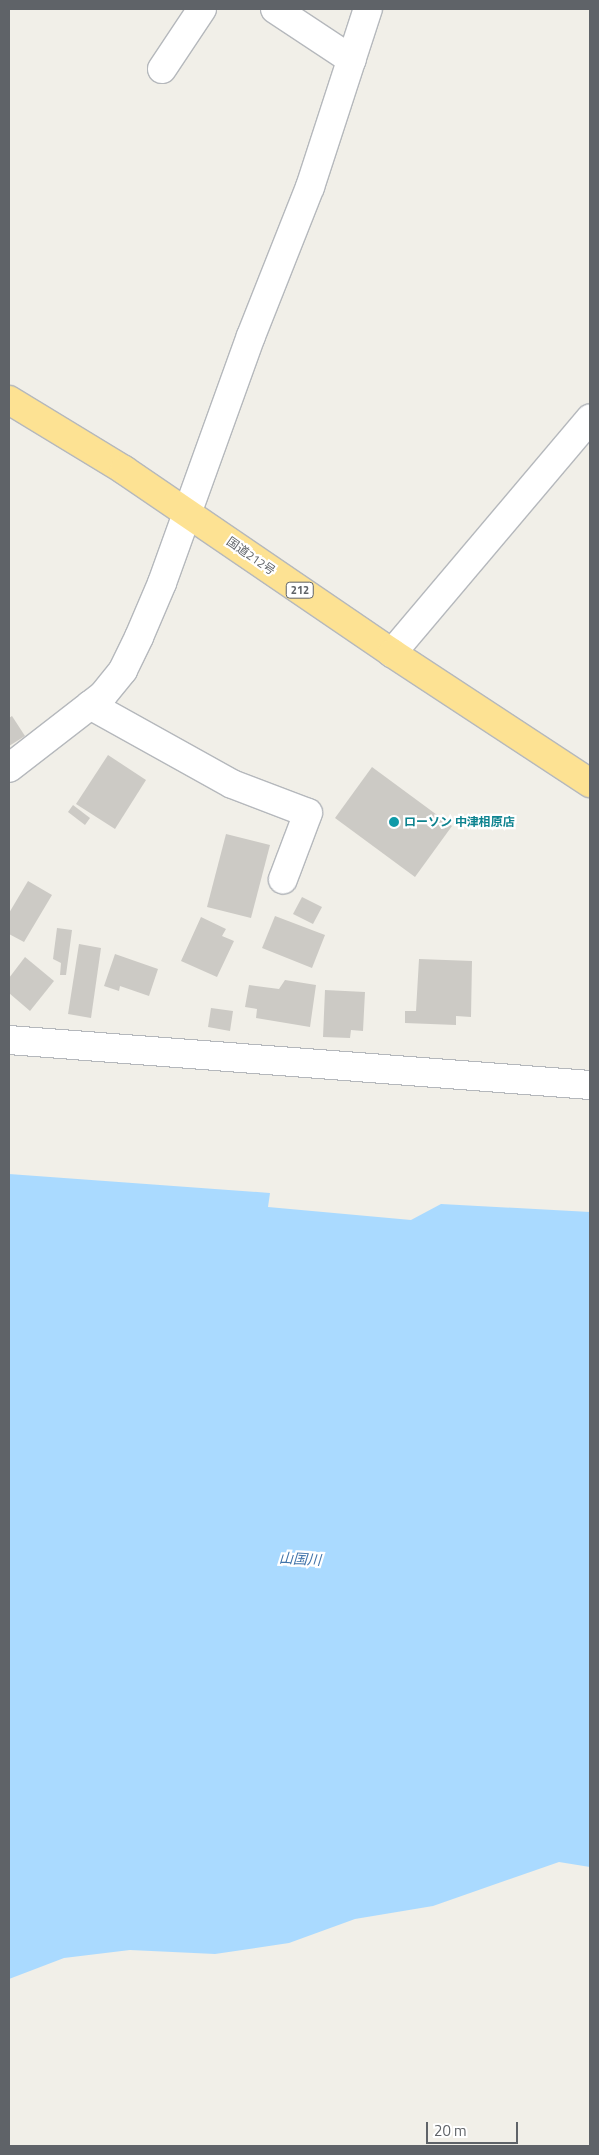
<!DOCTYPE html>
<html>
<head>
<meta charset="utf-8">
<style>
	body { margin:0 }
	#map { position:relative; width:599px; height:2155px; overflow:hidden; background:#f1efe8; font-family:"Titillium Web","Noto Sans JP",sans-serif }
	div>[style] { position:absolute }
	.water>* { inset:0; background:#aadaff }
	.building>* { inset:0; background:#cccac5 }
	.roads { filter:drop-shadow(1px 0 #b5b8bc) drop-shadow(-1px 0 #b5b8bc) drop-shadow(0 1px #b5b8bc) drop-shadow(0 -1px #b5b8bc) }
	.minor>* { height:28px; margin:-14px; padding:0 14px; transform-origin:14px; border-radius:14px; background:#fff }
	.highway>* { height:28px; margin:-14px; padding:0 14px; transform-origin:14px; border-radius:14px; background:#fde293 }
	.dots>* { width:14px; height:14px; translate:-50% -50%; box-sizing:border-box; border:2px solid #fff; border-radius:50% }
	span { translate:-50% -50%; white-space:nowrap; text-align:center; line-height:1.15; -webkit-text-stroke:4.5px #fff; paint-order:stroke }
	.shield-label span { padding:1px 4px; background:#fff; border:1px solid; border-radius:4px; -webkit-text-stroke-width:0 }
	.shield-label { font-size:11px; color:#5f6368; font-weight:700 }
	.street-label { font-size:12px; color:#5f6368 }
	.culture-label { font-size:12px; color:#0d838f; font-weight:700 }
	.left { translate:0 -50%; text-align:left }
	.water-label { font-size:14px; color:#4174aa; font-style:italic }
	.frame { position:absolute; inset:0; border:10px solid #5f6368; pointer-events:none }
	.scale { position:absolute; left:426px; top:2122px; width:92px; height:22px; box-sizing:border-box; border:2px solid #5f6368; border-top:0; padding-left:6px; font-size:15px; line-height:18px; white-space:nowrap; color:#5f6368; -webkit-text-stroke:4px #fff; paint-order:stroke }
</style>
</head>
<body>
<div id="map">
	<div class="water">
		<div style="clip-path:polygon(9px 1174px,270px 1193px,268px 1207px,411px 1220px,441px 1204px,590px 1212px,590px 1867px,559px 1862px,433px 1906px,355px 1919px,289px 1943px,215px 1954px,130px 1950px,64px 1958px,9px 1979px)"></div>
	</div>
	<div class="building">
		<div style="clip-path:polygon(12px 716px,25px 736px,9px 746px,9px 718px)"></div>
		<div style="clip-path:polygon(108px 755px,146px 780px,115px 829px,76px 804px)"></div>
		<div style="clip-path:polygon(372px 767px,452px 826px,415px 877px,335px 818px)"></div>
		<div style="clip-path:polygon(73px 805px,90px 818px,85px 825px,68px 812px)"></div>
		<div style="clip-path:polygon(226px 834px,270px 845px,251px 918px,207px 907px)"></div>
		<div style="clip-path:polygon(28px 881px,52px 895px,24px 942px,9px 934px,9px 913px)"></div>
		<div style="clip-path:polygon(302px 897px,322px 907px,313px 924px,293px 914px)"></div>
		<div style="clip-path:polygon(275px 916px,325px 935px,312px 968px,262px 948px)"></div>
		<div style="clip-path:polygon(201px 917px,226px 929px,222px 936px,234px 941px,217px 977px,181px 961px)"></div>
		<div style="clip-path:polygon(57px 928px,72px 930px,66px 975px,60px 975px,61px 963px,53px 959px)"></div>
		<div style="clip-path:polygon(79px 944px,101px 948px,91px 1018px,68px 1014px)"></div>
		<div style="clip-path:polygon(115px 954px,158px 969px,149px 996px,120px 986px,119px 991px,104px 986px)"></div>
		<div style="clip-path:polygon(25px 957px,54px 981px,30px 1011px,9px 993px,9px 978px)"></div>
		<div style="clip-path:polygon(419px 959px,472px 961px,471px 1017px,456px 1016px,456px 1025px,405px 1023px,405px 1011px,416px 1011px)"></div>
		<div style="clip-path:polygon(285px 980px,316px 985px,310px 1027px,256px 1018px,257px 1009px,245px 1007px,249px 985px,279px 989px)"></div>
		<div style="clip-path:polygon(325px 990px,365px 992px,363px 1031px,351px 1030px,350px 1038px,323px 1037px)"></div>
		<div style="clip-path:polygon(211px 1008px,233px 1011px,230px 1031px,208px 1027px)"></div>
	</div>
	<div class="roads">
		<div class="minor">
			<div style="left:275px;top:9px;width:92px;rotate:33.5deg"></div>
			<div style="left:162px;top:69px;width:72px;rotate:-56.3deg"></div>
			<div style="left:392px;top:653px;width:307px;rotate:-49.8deg"></div>
			<div style="left:90px;top:705px;width:162px;rotate:29.1deg"></div>
			<div style="left:232px;top:784px;width:81px;rotate:20.9deg"></div>
			<div style="left:308px;top:813px;width:71px;rotate:110.7deg"></div>
			<div style="left:9px;top:768px;width:119px;rotate:-37.8deg"></div>
			<div style="left:103px;top:695px;width:32px;rotate:-51deg"></div>
			<div style="left:123px;top:670px;width:37px;rotate:-64deg"></div>
			<div style="left:139px;top:637px;width:59px;rotate:-66.9deg"></div>
			<div style="left:162px;top:583px;width:263px;rotate:-70.2deg"></div>
			<div style="left:251px;top:336px;width:160px;rotate:-68.4deg"></div>
			<div style="left:310px;top:187px;width:187px;rotate:-72deg"></div>
			<div style="left:9px;top:1040px;width:583px;rotate:4.43deg"></div>
		</div>
		<div class="highway">
			<div style="left:9px;top:400px;width:135px;rotate:31.3deg"></div>
			<div style="left:124px;top:470px;width:325px;rotate:34.3deg"></div>
			<div style="left:392px;top:653px;width:237px;rotate:33.3deg"></div>
		</div>
	</div>
	<div class="dots">
		<div style="left:394px;top:822px;background:#0f9aa8"></div>
	</div>
	<div class="shield-label">
		<span style="left:300px;top:590px">212</span>
	</div>
	<div class="street-label">
		<span style="left:251px;top:556px;rotate:35deg">国道212号</span>
	</div>
	<div class="culture-label">
		<span class="left" style="left:404px;top:822px">ローソン 中津相原店</span>
	</div>
	<div class="water-label">
		<span style="left:300px;top:1559px;rotate:3deg">山国川</span>
	</div>
	<div class="frame"></div>
	<div class="scale">20 m</div>
</div>
</body>
</html>
